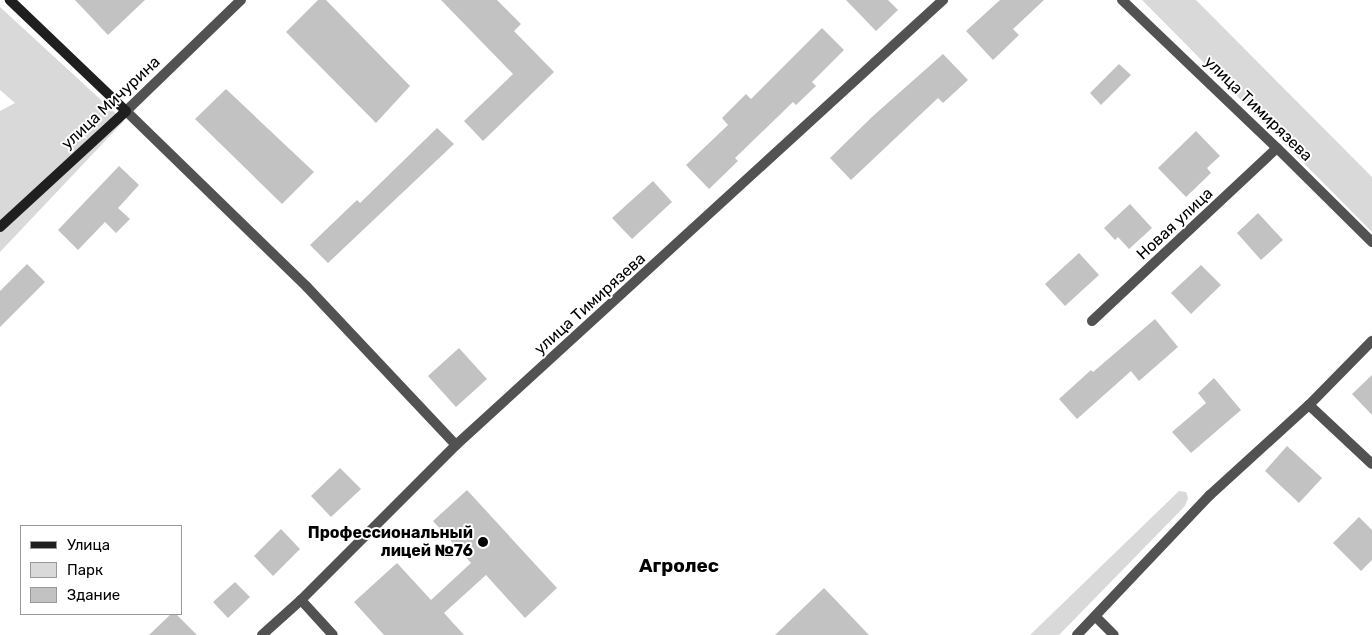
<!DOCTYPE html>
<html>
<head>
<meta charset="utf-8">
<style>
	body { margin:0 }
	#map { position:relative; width:1372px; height:635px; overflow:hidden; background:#fff; font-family:Rubik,sans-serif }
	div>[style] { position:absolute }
	.green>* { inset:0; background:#d9d9d9 }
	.building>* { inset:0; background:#c2c2c2 }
	.street>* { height:10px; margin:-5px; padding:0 5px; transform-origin:5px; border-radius:5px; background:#525252 }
	.secondary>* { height:10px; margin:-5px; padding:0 5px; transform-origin:5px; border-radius:5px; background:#1f1f1f }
	.dots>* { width:14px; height:14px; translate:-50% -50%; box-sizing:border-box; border:2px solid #fff; border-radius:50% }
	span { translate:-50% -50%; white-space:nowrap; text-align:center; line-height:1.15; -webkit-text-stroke:4px #fff; paint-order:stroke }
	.street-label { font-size:16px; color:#000 }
	.poi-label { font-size:16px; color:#000; font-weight:700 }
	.right { translate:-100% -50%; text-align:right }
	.quarter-label { font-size:19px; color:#000; font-weight:700 }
	.legend { position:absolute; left:20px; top:525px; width:162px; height:90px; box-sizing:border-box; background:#fff; border:1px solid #999; margin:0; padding:6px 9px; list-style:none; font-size:15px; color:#000 }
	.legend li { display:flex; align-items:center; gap:10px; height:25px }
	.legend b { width:25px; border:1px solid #999 }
</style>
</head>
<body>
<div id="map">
	<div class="green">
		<div style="clip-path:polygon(1142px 0,1196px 0,1372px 177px,1372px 232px)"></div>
		<div style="clip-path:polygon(0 7px,124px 121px,0 252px,0 111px,15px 103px,0 90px)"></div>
		<div style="clip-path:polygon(1179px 491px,1186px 492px,1188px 498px,1185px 506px,1059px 635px,1030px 635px)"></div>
	</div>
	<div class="building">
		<div style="clip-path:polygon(75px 0,145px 0,108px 35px)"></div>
		<div style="clip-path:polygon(318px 0,326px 0,410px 86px,376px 123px,286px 32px)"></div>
		<div style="clip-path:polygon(441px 0,497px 0,521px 24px,514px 31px,554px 72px,483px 141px,464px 121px,513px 74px)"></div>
		<div style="clip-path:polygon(846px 0,888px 0,898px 10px,876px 31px)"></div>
		<div style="clip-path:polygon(1000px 0,1044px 0,1013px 29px,1019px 35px,993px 60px,966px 31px)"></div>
		<div style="clip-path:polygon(822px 28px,844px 50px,812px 82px,816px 86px,796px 105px,793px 102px,735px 158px,738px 161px,709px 189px,686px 165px,728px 125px,722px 118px,746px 94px,751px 99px)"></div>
		<div style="clip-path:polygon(943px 54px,968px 80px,943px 103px,938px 98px,851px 180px,830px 158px,873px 116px)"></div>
		<div style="clip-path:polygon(1119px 64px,1131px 75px,1101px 105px,1090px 93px)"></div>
		<div style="clip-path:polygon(226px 89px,314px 172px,282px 204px,195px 119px)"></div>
		<div style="clip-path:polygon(437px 128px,454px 144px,328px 263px,310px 245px,357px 200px,360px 203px)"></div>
		<div style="clip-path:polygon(1196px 131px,1220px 156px,1207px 168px,1211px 173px,1186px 197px,1158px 168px)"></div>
		<div style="clip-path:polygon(119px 166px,139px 185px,118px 208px,130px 219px,116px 233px,105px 222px,78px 250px,58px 230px)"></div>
		<div style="clip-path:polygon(653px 181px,672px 202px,632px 239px,612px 218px)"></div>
		<div style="clip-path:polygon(1130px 204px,1152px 228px,1129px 249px,1118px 237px,1115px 240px,1104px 228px)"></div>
		<div style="clip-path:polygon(1258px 213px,1283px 240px,1261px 260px,1237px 233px)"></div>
		<div style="clip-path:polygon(1079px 253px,1099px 275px,1065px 306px,1045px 284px)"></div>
		<div style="clip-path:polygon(27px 264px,45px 282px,0 327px,0 291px)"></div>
		<div style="clip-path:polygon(1201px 265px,1221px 285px,1191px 314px,1171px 293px)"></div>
		<div style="clip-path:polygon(1155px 319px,1178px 347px,1139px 381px,1131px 371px,1077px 419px,1059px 399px,1091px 370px,1093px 372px)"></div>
		<div style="clip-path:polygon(459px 348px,487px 379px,456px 407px,428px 376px)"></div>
		<div style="clip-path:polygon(1372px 375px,1372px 415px,1352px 394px)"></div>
		<div style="clip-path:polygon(1214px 378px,1241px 410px,1191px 453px,1172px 432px,1206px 403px,1198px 393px)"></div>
		<div style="clip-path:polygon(1287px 446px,1322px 478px,1299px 503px,1265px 471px)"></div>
		<div style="clip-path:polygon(340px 468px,361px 489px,331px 517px,311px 496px)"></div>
		<div style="clip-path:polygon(467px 490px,557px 588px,525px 618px,486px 575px,444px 613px,464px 635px,384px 635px,354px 602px,397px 563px,431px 600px,471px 563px,433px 521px)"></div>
		<div style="clip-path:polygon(1359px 517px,1372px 530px,1372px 560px,1361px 571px,1333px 543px)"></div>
		<div style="clip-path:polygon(281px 529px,300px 549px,273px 576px,254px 556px)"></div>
		<div style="clip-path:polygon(235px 582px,250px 597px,228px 618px,213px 602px)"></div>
		<div style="clip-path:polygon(824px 588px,869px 635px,775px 635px)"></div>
		<div style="clip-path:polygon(171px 614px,176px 614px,197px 635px,149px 635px)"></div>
	</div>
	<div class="street">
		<div style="left:241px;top:0;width:160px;rotate:136deg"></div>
		<div style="left:126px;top:111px;width:252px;rotate:44.2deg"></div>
		<div style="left:307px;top:287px;width:217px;rotate:46.7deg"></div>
		<div style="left:1122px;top:0;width:214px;rotate:43.7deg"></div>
		<div style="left:1277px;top:148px;width:134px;rotate:44.7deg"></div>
		<div style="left:1092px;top:321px;width:253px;rotate:-43.1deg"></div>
		<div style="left:1309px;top:405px;width:86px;rotate:43.1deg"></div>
		<div style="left:301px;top:600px;width:47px;rotate:47.6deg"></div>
		<div style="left:1096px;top:617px;width:25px;rotate:45deg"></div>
		<div style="left:262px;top:635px;width:52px;rotate:-41.9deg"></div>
		<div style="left:301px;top:600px;width:219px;rotate:-45deg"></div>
		<div style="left:456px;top:445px;width:660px;rotate:-42.42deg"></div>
		<div style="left:1077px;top:635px;width:193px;rotate:-46.5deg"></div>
		<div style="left:1210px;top:495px;width:134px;rotate:-42.3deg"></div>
		<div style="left:1309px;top:405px;width:90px;rotate:-45.5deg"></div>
	</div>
	<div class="secondary">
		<div style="left:0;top:227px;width:171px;rotate:-42.6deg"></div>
		<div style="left:126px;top:111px;width:161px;rotate:-136.3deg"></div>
	</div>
	<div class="dots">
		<div style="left:483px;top:542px;background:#000"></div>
	</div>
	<div class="street-label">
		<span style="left:111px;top:103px;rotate:-43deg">улица Мичурина</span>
		<span style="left:1258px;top:109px;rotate:44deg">улица Тимирязева</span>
		<span style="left:1175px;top:224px;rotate:-43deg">Новая улица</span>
		<span style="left:590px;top:304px;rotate:-42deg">улица Тимирязева</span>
	</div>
	<div class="poi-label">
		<span class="right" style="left:473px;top:542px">Профессиональный<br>лицей №76</span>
	</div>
	<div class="quarter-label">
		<span style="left:679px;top:566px">Агролес</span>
	</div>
	<ul class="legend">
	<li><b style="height:6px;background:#1f1f1f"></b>Улица</li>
	<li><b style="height:14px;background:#d9d9d9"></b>Парк</li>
	<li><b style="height:14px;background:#c2c2c2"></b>Здание</li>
	</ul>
</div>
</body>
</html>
